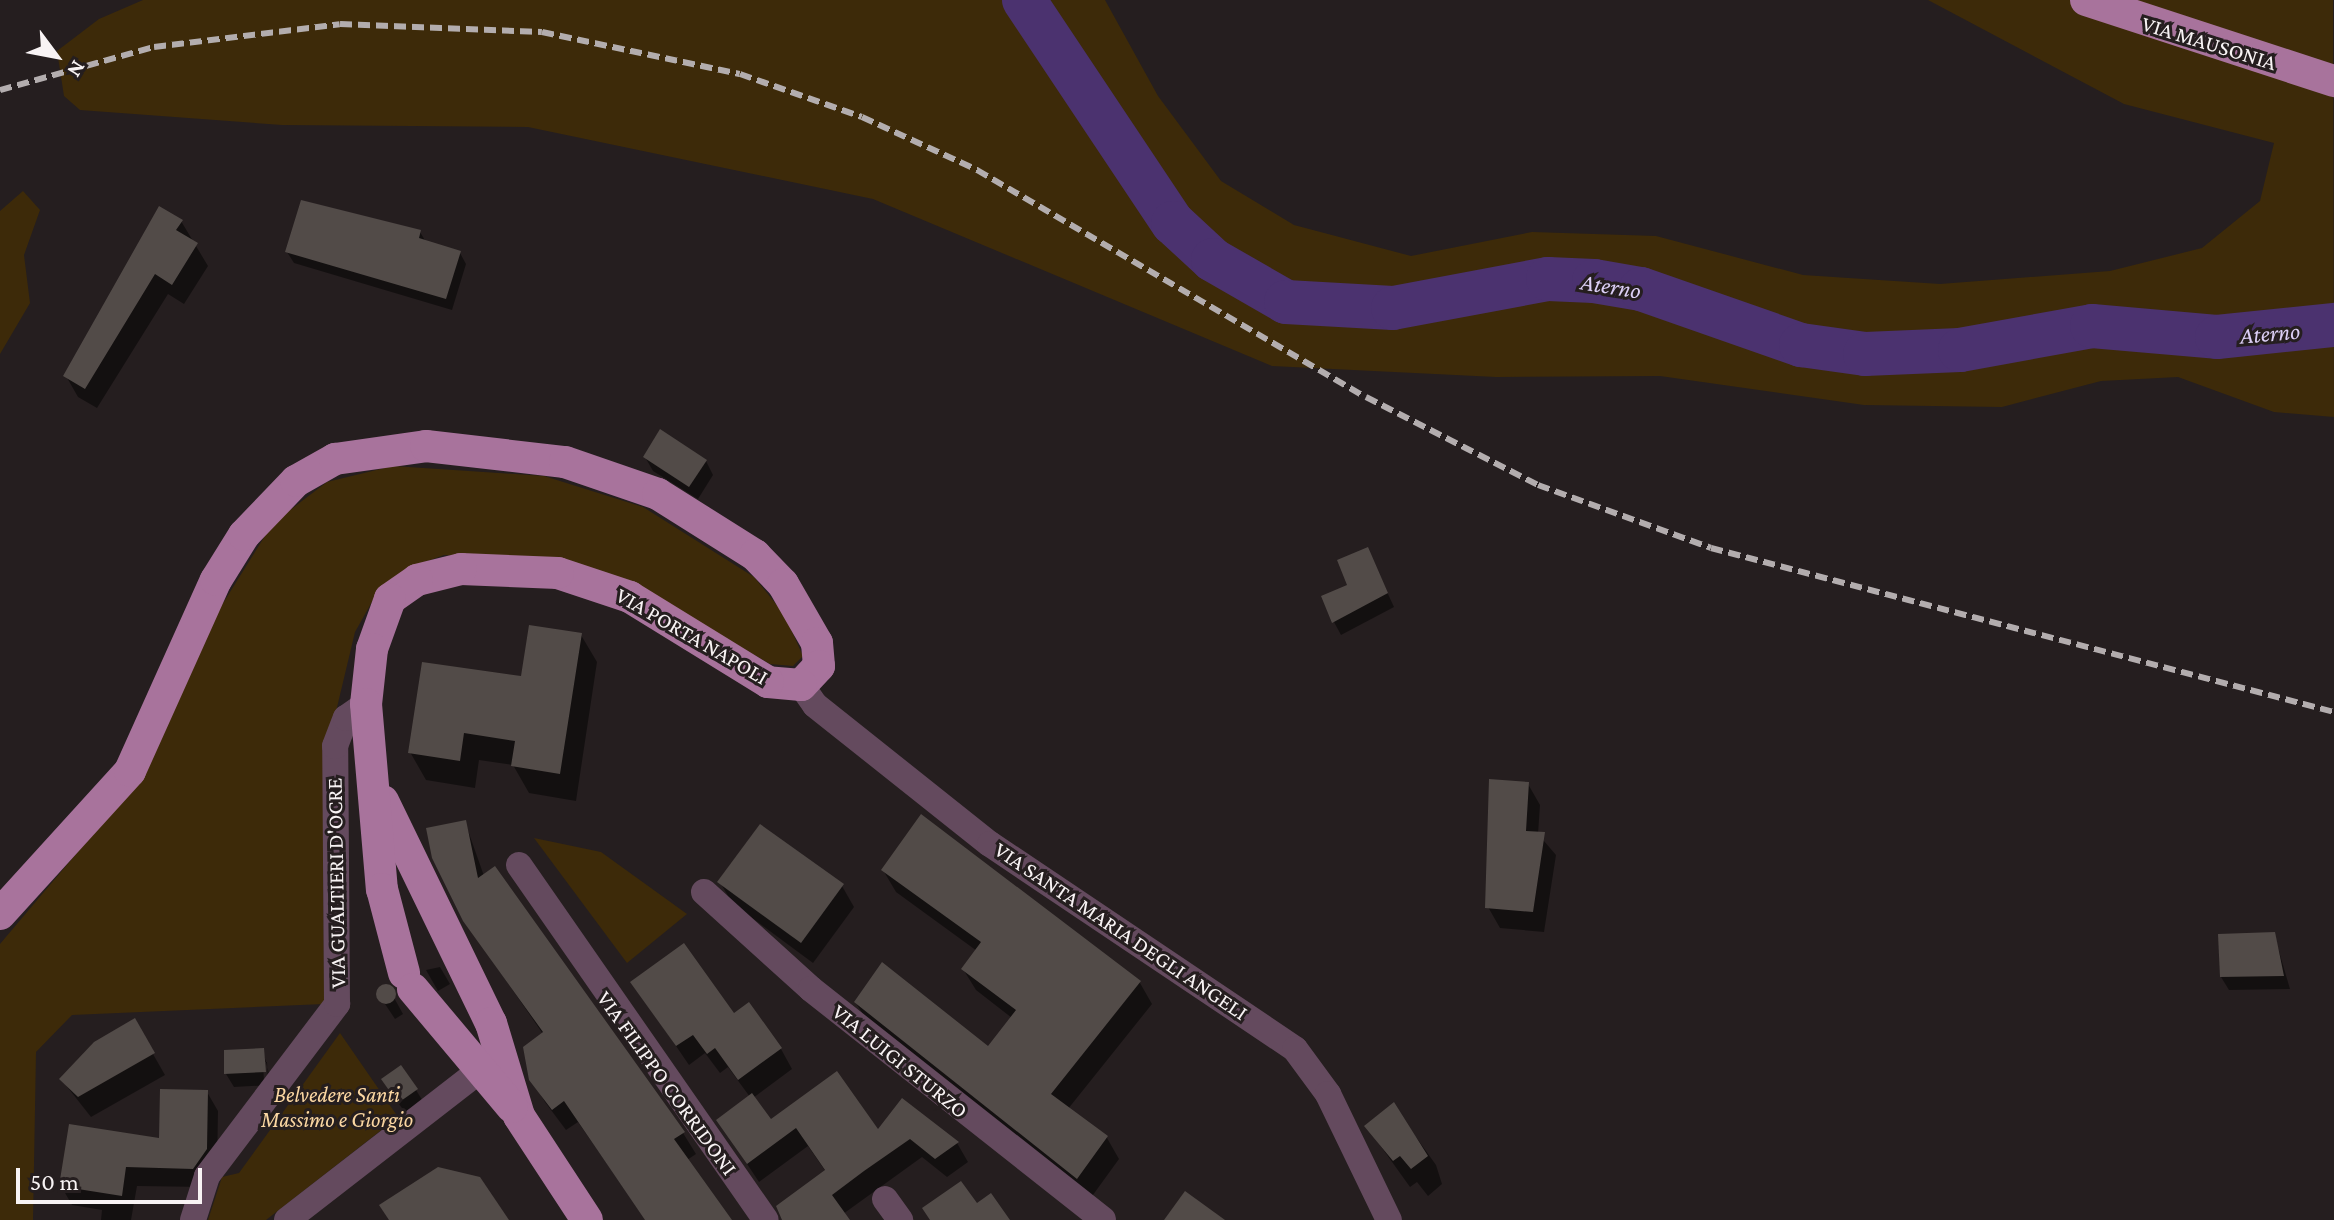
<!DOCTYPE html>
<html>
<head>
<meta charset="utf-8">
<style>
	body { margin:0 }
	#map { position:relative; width:2334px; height:1220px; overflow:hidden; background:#251e1f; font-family:"Crimson Pro",serif }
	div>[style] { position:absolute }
	.green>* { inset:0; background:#3d2a09 }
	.shadow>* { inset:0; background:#0007 }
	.river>* { height:44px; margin:-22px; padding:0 22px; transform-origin:22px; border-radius:22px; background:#4b326f }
	.building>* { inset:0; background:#524b48 }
	.round { border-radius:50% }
	.minor>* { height:26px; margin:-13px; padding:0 13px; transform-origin:13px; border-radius:13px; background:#644a5e }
	.major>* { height:32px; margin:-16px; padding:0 16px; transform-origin:16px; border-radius:16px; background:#a8739c }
	.rail>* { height:6px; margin-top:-3px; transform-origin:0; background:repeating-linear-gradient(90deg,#b3adae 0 12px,transparent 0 18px) }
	span { translate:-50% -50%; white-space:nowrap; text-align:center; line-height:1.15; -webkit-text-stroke:6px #251e1f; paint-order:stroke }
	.street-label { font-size:22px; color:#f8f3f4 }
	.park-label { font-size:22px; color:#fbd7a2; font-style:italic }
	.water-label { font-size:24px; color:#dccff5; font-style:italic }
	.north { position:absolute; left:16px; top:16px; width:80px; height:80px; -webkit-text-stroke:6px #251e1f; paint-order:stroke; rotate:122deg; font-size:22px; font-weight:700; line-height:32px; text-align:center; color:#f8f3f4 }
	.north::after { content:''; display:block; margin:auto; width:28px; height:36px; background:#f8f3f4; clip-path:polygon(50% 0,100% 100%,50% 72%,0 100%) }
	.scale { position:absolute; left:16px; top:1168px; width:186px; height:36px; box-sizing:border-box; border:4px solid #f8f3f4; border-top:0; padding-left:10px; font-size:24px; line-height:28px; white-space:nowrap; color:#f8f3f4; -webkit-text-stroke:6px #251e1f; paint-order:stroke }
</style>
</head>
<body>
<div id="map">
	<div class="green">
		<div style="clip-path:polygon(143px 0,1105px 0,1158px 96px,1221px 181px,1294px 225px,1411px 256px,1532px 232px,1656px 236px,1803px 275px,1940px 284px,2110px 271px,2202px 248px,2260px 201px,2274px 143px,2124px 104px,1928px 0,2333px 0,2334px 417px,2274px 412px,2178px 377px,2101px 381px,2002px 407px,1864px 405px,1660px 376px,1496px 377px,1272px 366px,873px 199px,528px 127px,282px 125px,80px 110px,64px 96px,57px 51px,99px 19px)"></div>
		<div style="clip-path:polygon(23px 191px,40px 210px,24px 255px,30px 303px,0 354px,0 211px)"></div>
		<div style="clip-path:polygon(393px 466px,544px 476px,643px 507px,754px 577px,784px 614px,803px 656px,793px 666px,770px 664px,653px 595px,557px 561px,444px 555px,406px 569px,373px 600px,355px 632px,323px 766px,324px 1004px,72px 1015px,36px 1052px,33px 1220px,0 1220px,0 944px,147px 770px,212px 621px,273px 523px,327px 482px)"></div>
		<div style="clip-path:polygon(534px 838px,601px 852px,687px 914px,627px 963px)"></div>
		<div style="clip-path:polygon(340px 1033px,398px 1117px,266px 1220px,208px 1220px,222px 1177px,239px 1173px)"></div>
	</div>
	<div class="shadow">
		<div style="clip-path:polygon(181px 221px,208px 266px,184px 304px,168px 294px,97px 408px,78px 397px,66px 376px)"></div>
		<div style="clip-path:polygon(420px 232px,426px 242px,460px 253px,466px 264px,452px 310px,294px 263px,287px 252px)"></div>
		<div style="clip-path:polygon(645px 457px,706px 461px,713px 475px,698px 499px,653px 471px)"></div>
		<div style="clip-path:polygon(1367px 549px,1394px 607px,1341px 635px,1334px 622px)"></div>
		<div style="clip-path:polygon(581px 635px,597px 662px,576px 801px,529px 793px,513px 765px,479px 760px,475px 788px,426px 780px,410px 752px)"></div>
		<div style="clip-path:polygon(1528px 784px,1540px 805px,1538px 834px,1556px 855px,1544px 932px,1500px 928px,1488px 907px)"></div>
		<div style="clip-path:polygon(922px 817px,1140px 983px,1152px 1004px,1068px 1109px,1107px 1138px,1119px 1159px,1090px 1199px,869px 1024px,856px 1003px,988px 1049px,1012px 1018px,976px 990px,963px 969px,977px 951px,896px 892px,883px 870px)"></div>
		<div style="clip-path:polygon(465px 822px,484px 876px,683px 1133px,696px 1154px,687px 1160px,730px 1220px,646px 1220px,578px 1122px,566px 1130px,545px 1102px,531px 1079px,543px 1034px,465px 921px)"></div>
		<div style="clip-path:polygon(720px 882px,842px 886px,854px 907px,813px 963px,732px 903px)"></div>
		<div style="clip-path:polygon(2274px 934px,2290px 989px,2229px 990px,2221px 977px)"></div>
		<div style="clip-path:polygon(440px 967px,450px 984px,438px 991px,426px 970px)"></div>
		<div style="clip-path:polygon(633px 983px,734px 1016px,781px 1049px,792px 1069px,753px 1098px,771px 1121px,878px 1132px,902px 1100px,957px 1143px,968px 1162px,947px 1177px,922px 1157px,843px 1214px,847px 1220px,786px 1220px,826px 1172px,808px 1146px,759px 1182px,718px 1120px,750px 1097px,728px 1067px,720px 1073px,705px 1053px,689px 1065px)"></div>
		<div style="clip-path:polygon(387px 985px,403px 1014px,395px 1019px,377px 992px)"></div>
		<div style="clip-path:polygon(134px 1021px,165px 1075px,91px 1117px,61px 1079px)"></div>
		<div style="clip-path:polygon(evenodd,263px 1051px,272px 1085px,234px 1087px,226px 1074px,263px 1051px,263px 1062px,267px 1062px,268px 1082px,264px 1082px,263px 1062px)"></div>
		<div style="clip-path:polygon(416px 1090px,424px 1103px,407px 1115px,391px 1093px)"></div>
		<div style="clip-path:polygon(207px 1092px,218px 1111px,217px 1169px,204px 1187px,137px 1186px,131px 1220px,101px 1220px,102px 1210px,72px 1205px,61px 1186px,161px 1140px)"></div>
		<div style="clip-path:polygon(1393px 1105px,1436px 1165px,1442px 1184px,1428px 1196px,1417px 1182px,1410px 1187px,1367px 1127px)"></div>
	</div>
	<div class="river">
		<div style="left:1024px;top:0;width:268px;rotate:56.3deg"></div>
		<div style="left:1173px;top:223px;width:54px;rotate:42.8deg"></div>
		<div style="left:1213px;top:260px;width:84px;rotate:29.9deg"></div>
		<div style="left:1286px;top:302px;width:107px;rotate:3.2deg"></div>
		<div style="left:1393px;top:308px;width:158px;rotate:-10.6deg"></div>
		<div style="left:1548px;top:279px;width:46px;rotate:2.5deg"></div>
		<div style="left:1594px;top:281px;width:48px;rotate:9.7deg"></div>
		<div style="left:1641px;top:289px;width:170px;rotate:19.3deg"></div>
		<div style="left:1801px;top:345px;width:65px;rotate:8deg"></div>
		<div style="left:1865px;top:354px;width:95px;rotate:-2.4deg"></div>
		<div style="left:1960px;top:350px;width:134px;rotate:-10.3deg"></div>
		<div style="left:2092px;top:326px;width:125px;rotate:5deg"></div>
		<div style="left:2217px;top:337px;width:118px;rotate:-5.9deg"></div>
	</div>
	<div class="building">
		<div style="clip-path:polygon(301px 200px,421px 230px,419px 238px,461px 251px,446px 299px,285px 252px)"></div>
		<div style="clip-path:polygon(159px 206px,183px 220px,176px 230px,198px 243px,172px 285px,155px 274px,85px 389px,63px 376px)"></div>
		<div style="clip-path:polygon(660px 429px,707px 460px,689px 487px,643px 457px)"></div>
		<div style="clip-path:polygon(1368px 547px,1388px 593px,1332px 623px,1321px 596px,1347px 585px,1337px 560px)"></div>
		<div style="clip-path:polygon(529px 625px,582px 633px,560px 774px,511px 766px,515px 741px,464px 733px,460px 761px,408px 753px,422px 662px,521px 676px)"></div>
		<div style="clip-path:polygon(1489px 779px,1529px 782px,1526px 831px,1545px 832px,1533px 912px,1485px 908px)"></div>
		<div style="clip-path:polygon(921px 814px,1141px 981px,1051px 1094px,1108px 1136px,1077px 1179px,854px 1002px,882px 962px,988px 1046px,1016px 1010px,961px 969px,981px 942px,881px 870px)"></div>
		<div style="clip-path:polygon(466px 820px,478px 878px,495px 866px,685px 1132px,674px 1139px,732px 1220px,645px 1220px,564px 1101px,552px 1110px,529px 1080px,523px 1047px,543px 1032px,463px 921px,432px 858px,426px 828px)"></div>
		<div style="clip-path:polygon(760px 824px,844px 884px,801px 943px,717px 882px)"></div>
		<div style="clip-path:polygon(2275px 932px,2284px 976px,2220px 977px,2218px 934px)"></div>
		<div style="clip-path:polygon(684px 943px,734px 1013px,749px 1002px,782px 1048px,738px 1080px,715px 1048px,707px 1054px,693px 1035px,676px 1046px,630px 982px)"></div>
		<div class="round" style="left:376px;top:984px;width:20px;height:20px"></div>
		<div style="clip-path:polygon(135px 1018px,155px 1053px,78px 1097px,59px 1079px,94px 1042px)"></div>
		<div style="clip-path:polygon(264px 1048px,266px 1072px,224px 1074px,224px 1050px)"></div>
		<div style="clip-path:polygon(401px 1065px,418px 1089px,398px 1103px,381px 1079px)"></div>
		<div style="clip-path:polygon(837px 1071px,878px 1129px,902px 1098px,959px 1142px,935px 1159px,910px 1139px,864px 1171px,832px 1195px,850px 1220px,782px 1220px,776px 1206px,825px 1170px,796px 1128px,747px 1164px,716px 1120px,752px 1093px,771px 1119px)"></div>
		<div style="clip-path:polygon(160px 1089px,208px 1090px,207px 1149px,193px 1169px,126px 1167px,122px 1196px,59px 1186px,69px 1124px,159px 1138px)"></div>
		<div style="clip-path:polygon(1394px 1102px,1428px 1156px,1411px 1169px,1400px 1156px,1393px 1161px,1364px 1126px)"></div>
		<div style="clip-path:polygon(438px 1167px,480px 1177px,509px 1220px,389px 1220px,379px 1205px)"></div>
		<div style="clip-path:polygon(961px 1181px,977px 1203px,991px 1193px,1010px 1220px,930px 1220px,922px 1208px)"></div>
		<div style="clip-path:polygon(1185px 1191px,1225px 1220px,1164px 1220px)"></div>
	</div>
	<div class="minor">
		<div style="left:801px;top:685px;width:24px;rotate:55deg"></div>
		<div style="left:815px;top:705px;width:223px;rotate:38.5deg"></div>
		<div style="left:990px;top:844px;width:367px;rotate:33.9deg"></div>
		<div style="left:1295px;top:1049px;width:56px;rotate:53.7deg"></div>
		<div style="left:1328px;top:1094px;width:140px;rotate:64.2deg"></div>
		<div style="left:519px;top:865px;width:432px;rotate:55.2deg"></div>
		<div style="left:704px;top:892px;width:144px;rotate:42.2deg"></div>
		<div style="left:811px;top:989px;width:372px;rotate:38.3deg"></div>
		<div style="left:885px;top:1199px;width:26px;rotate:54deg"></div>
		<div style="left:193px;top:1220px;width:46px;rotate:-72.3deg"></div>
		<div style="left:207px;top:1176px;width:216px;rotate:-52.9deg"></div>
		<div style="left:337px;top:1004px;width:258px;rotate:-90.4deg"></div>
		<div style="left:335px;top:746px;width:30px;rotate:-69deg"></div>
		<div style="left:346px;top:718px;width:24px;rotate:-35deg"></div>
		<div style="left:287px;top:1220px;width:264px;rotate:-37.8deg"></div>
	</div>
	<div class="major">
		<div style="left:2086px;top:0;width:261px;rotate:18.1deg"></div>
		<div style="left:383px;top:801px;width:247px;rotate:64.1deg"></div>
		<div style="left:491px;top:1023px;width:97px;rotate:73.2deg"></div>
		<div style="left:519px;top:1116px;width:124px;rotate:56.8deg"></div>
		<div style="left:0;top:914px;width:193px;rotate:-47.7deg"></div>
		<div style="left:130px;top:771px;width:209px;rotate:-65.8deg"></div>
		<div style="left:216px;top:580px;width:53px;rotate:-58.1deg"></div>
		<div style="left:244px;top:535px;width:75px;rotate:-46.1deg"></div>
		<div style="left:296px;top:481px;width:45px;rotate:-29.4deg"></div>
		<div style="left:335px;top:459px;width:92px;rotate:-8.1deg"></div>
		<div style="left:426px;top:446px;width:140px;rotate:6.6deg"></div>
		<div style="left:565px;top:462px;width:98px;rotate:19deg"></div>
		<div style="left:658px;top:494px;width:115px;rotate:32.2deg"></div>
		<div style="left:755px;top:555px;width:40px;rotate:46deg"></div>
		<div style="left:783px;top:584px;width:68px;rotate:60deg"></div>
		<div style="left:817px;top:643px;width:23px;rotate:85deg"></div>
		<div style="left:819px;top:666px;width:26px;rotate:133deg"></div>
		<div style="left:801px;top:685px;width:33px;rotate:-175deg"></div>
		<div style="left:768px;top:682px;width:162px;rotate:-148.4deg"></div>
		<div style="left:630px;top:597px;width:76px;rotate:-161.6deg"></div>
		<div style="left:558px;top:573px;width:97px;rotate:-177.6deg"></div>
		<div style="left:461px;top:569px;width:45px;rotate:166deg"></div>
		<div style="left:417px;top:580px;width:33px;rotate:145deg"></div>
		<div style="left:390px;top:599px;width:53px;rotate:109.8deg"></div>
		<div style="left:372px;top:649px;width:55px;rotate:96.2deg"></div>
		<div style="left:366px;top:704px;width:186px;rotate:85.1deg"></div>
		<div style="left:382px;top:889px;width:87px;rotate:75.3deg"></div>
		<div style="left:413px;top:989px;width:154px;rotate:50deg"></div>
	</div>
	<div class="rail">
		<div style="left:0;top:90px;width:160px;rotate:-15.6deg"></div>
		<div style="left:154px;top:47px;width:187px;rotate:-7deg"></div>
		<div style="left:340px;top:24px;width:202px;rotate:2.3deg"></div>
		<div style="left:542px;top:32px;width:202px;rotate:12deg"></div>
		<div style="left:740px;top:74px;width:129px;rotate:19.4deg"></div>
		<div style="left:862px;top:117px;width:127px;rotate:24.7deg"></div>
		<div style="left:977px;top:170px;width:450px;rotate:30.3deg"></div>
		<div style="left:1366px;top:397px;width:193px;rotate:27.1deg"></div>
		<div style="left:1538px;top:485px;width:184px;rotate:20deg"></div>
		<div style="left:1711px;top:548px;width:644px;rotate:14.75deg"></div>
	</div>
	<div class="street-label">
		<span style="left:2209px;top:43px;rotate:17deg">VIA MAUSONIA</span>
		<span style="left:692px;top:636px;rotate:30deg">VIA PORTA NAPOLI</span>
		<span style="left:336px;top:883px;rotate:-91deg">VIA GUALTIERI D'OCRE</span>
		<span style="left:1121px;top:931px;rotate:34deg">VIA SANTA MARIA DEGLI ANGELI</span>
		<span style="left:900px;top:1061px;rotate:39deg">VIA LUIGI STURZO</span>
		<span style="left:667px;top:1083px;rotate:54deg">VIA FILIPPO CORRIDONI</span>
	</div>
	<div class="park-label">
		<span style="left:337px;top:1107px">Belvedere Santi<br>Massimo e Giorgio</span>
	</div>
	<div class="water-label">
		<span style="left:1611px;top:286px;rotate:9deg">Aterno</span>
		<span style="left:2270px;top:333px;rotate:-5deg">Aterno</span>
	</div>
	<div class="north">N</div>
	<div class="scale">50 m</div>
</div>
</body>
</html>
